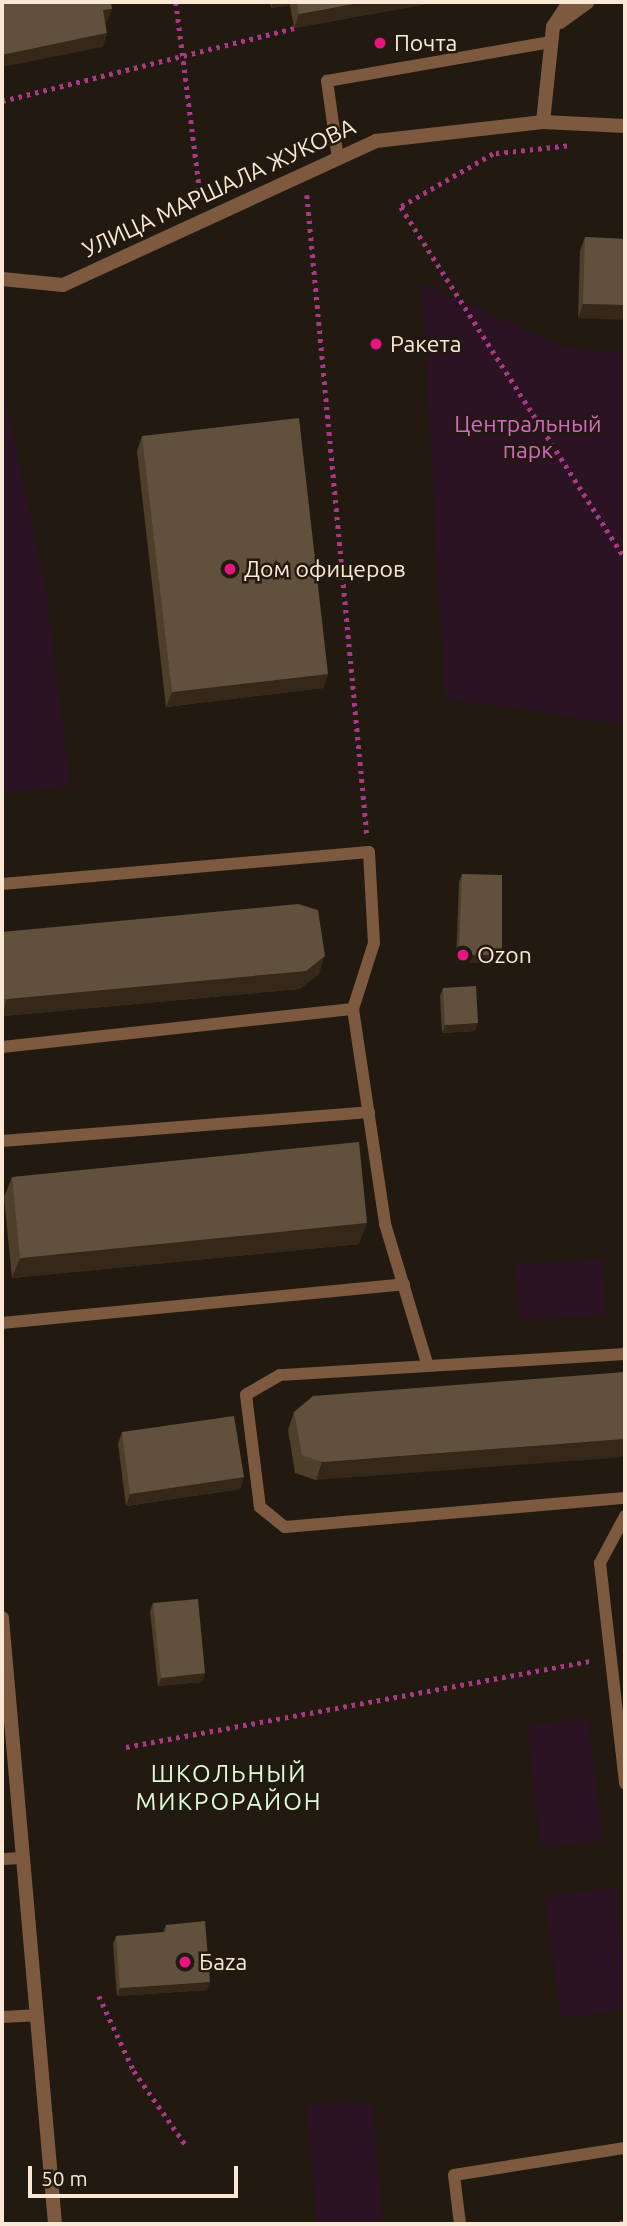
<!DOCTYPE html>
<html>
<head>
<meta charset="utf-8">
<style>
	body { margin:0 }
	#map { position:relative; width:627px; height:2226px; overflow:hidden; background:#221a10; font-family:Ubuntu,sans-serif }
	div>[style] { position:absolute }
	.green>* { inset:0; background:#2b1323 }
	.path>* { height:4.5px; margin-top:-2.25px; transform-origin:0; background:repeating-linear-gradient(90deg,#aa3985 0 3.5px,transparent 0 8.5px) }
	.service>* { height:12px; margin:-6px; padding:0 6px; transform-origin:6px; border-radius:6px; background:#7c593f }
	.minor>* { height:14px; margin:-7px; padding:0 7px; transform-origin:7px; border-radius:7px; background:#7c593f }
	.tertiary>* { height:14px; margin:-7px; padding:0 7px; transform-origin:7px; border-radius:7px; background:#7c593f }
	.wall>* { inset:0; background:#4e3f2a }
	.shaded-wall>* { inset:0; background:#352818 }
	.building>* { inset:0; background:#61513c }
	.dots>* { width:19px; height:19px; translate:-50% -50%; box-sizing:border-box; border:4px solid #221a10; border-radius:50% }
	span { translate:-50% -50%; white-space:nowrap; text-align:center; line-height:1.15; -webkit-text-stroke:5px #221a10; paint-order:stroke }
	.poi-label { font-size:23px; color:#fbe8d4 }
	.left { translate:0 -50%; text-align:left }
	.street-label { font-size:23px; color:#fbe8d4 }
	.park-label { font-size:23px; color:#d567c5 }
	.neighbourhood-label { font-size:24px; color:#dffbd6; letter-spacing:2px }
	.frame { position:absolute; inset:0; border:4px solid #fbe8d4; pointer-events:none }
	.scale { position:absolute; left:28px; top:2166px; width:210px; height:32px; box-sizing:border-box; border:4px solid #fbe8d4; border-top:0; padding-left:9px; font-size:21px; line-height:24px; white-space:nowrap; color:#fbe8d4; -webkit-text-stroke:5px #221a10; paint-order:stroke }
</style>
</head>
<body>
<div id="map">
	<div class="green">
		<div style="clip-path:polygon(422px 283px,563px 347px,625px 354px,625px 725px,445px 698px)"></div>
		<div style="clip-path:polygon(2px 384px,45px 586px,70px 786px,3px 794px)"></div>
		<div style="clip-path:polygon(602px 1259px,605px 1315px,520px 1321px,516px 1264px)"></div>
		<div style="clip-path:polygon(588px 1718px,603px 1841px,541px 1848px,527px 1725px)"></div>
		<div style="clip-path:polygon(617px 1887px,625px 2010px,561px 2018px,545px 1896px)"></div>
		<div style="clip-path:polygon(372px 2103px,383px 2224px,317px 2224px,307px 2104px)"></div>
	</div>
	<div class="path">
		<div style="left:176px;top:2px;width:199px;rotate:82.8deg"></div>
		<div style="left:2px;top:101px;width:301px;rotate:-14deg"></div>
		<div style="left:567px;top:146px;width:74px;rotate:173.8deg"></div>
		<div style="left:493px;top:154px;width:106px;rotate:150.1deg"></div>
		<div style="left:401px;top:207px;width:417px;rotate:57.5deg"></div>
		<div style="left:307px;top:195px;width:642px;rotate:84.64deg"></div>
		<div style="left:126px;top:1747px;width:474px;rotate:-10.5deg"></div>
		<div style="left:99px;top:1996px;width:83px;rotate:65deg"></div>
		<div style="left:134px;top:2071px;width:93px;rotate:55.1deg"></div>
		<div style="left:621px;top:2224px;width:9px;rotate:-63deg"></div>
	</div>
	<div class="service">
		<div style="left:338px;top:159px;width:79px;rotate:-98deg"></div>
		<div style="left:327px;top:81px;width:227px;rotate:-9.9deg"></div>
		<div style="left:2px;top:884px;width:368px;rotate:-5deg"></div>
		<div style="left:369px;top:852px;width:91px;rotate:86.9deg"></div>
		<div style="left:374px;top:943px;width:69px;rotate:107.7deg"></div>
		<div style="left:2px;top:1047px;width:353px;rotate:-6.2deg"></div>
		<div style="left:353px;top:1009px;width:217px;rotate:81.5deg"></div>
		<div style="left:385px;top:1224px;width:148px;rotate:73.2deg"></div>
		<div style="left:2px;top:1141px;width:368px;rotate:-4.5deg"></div>
		<div style="left:2px;top:1323px;width:404px;rotate:-5.5deg"></div>
		<div style="left:625px;top:1354px;width:346px;rotate:176.5deg"></div>
		<div style="left:280px;top:1375px;width:39px;rotate:150deg"></div>
		<div style="left:246px;top:1395px;width:113px;rotate:82.9deg"></div>
		<div style="left:260px;top:1507px;width:32px;rotate:39deg"></div>
		<div style="left:285px;top:1527px;width:341px;rotate:-4.9deg"></div>
		<div style="left:625px;top:1516px;width:53px;rotate:118deg"></div>
		<div style="left:600px;top:1563px;width:222px;rotate:83.5deg"></div>
		<div style="left:2px;top:1859px;width:20px;rotate:-3deg"></div>
		<div style="left:2px;top:2017px;width:34px;rotate:-3deg"></div>
		<div style="left:460px;top:2224px;width:49px;rotate:-97deg"></div>
		<div style="left:454px;top:2175px;width:173px;rotate:-9deg"></div>
	</div>
	<div class="minor">
		<div style="left:560px;top:22px;width:34px;rotate:-36deg"></div>
		<div style="left:543px;top:122px;width:96px;rotate:-84deg"></div>
		<div style="left:553px;top:27px;width:30px;rotate:-57deg"></div>
		<div style="left:2px;top:1618px;width:608px;rotate:85deg"></div>
	</div>
	<div class="tertiary">
		<div style="left:2px;top:279px;width:61px;rotate:5.6deg"></div>
		<div style="left:63px;top:285px;width:345px;rotate:-24.7deg"></div>
		<div style="left:376px;top:141px;width:168px;rotate:-6.5deg"></div>
		<div style="left:543px;top:122px;width:82px;rotate:2.8deg"></div>
	</div>
	<div class="wall">
		<div style="clip-path:polygon(270px 2px,437px 2px,294px 28px,290px 5px,271px 8px)"></div>
		<div style="clip-path:polygon(585px 237px,625px 239px,578px 318px,580px 251px)"></div>
		<div style="clip-path:polygon(142px 436px,328px 674px,323px 688px,166px 707px,137px 451px)"></div>
		<div style="clip-path:polygon(462px 874px,502px 955px,499px 963px,456px 963px,459px 882px)"></div>
		<div style="clip-path:polygon(2px 932px,319px 974px,299px 989px,2px 1016px)"></div>
		<div style="clip-path:polygon(443px 988px,475px 1031px,442px 1033px,440px 996px)"></div>
		<div style="clip-path:polygon(12px 1177px,359px 1244px,12px 1278px,4px 1197px)"></div>
		<div style="clip-path:polygon(625px 1372px,316px 1480px,295px 1473px,288px 1430px,294px 1412px)"></div>
		<div style="clip-path:polygon(122px 1432px,244px 1477px,240px 1489px,126px 1506px,118px 1444px)"></div>
		<div style="clip-path:polygon(153px 1603px,205px 1673px,202px 1682px,158px 1686px,150px 1611px)"></div>
		<div style="clip-path:polygon(166px 1925px,207px 1990px,117px 1996px,113px 1944px,116px 1936px,163px 1932px)"></div>
	</div>
	<div class="shaded-wall">
		<div style="clip-path:polygon(273px 2px,291px 2px,290px 5px,271px 8px)"></div>
		<div style="clip-path:polygon(364px 2px,437px 2px,294px 28px,299px 14px)"></div>
		<div style="clip-path:polygon(112px 9px,107px 22px,98px 24px,103px 10px)"></div>
		<div style="clip-path:polygon(107px 33px,103px 47px,2px 67px,2px 55px)"></div>
		<div style="clip-path:polygon(583px 304px,625px 305px,625px 320px,578px 318px)"></div>
		<div style="clip-path:polygon(328px 674px,323px 688px,166px 707px,172px 692px)"></div>
		<div style="clip-path:polygon(459px 955px,502px 955px,499px 963px,456px 963px)"></div>
		<div style="clip-path:polygon(325px 956px,319px 974px,299px 989px,2px 1016px,7px 999px)"></div>
		<div style="clip-path:polygon(478px 1023px,475px 1031px,442px 1033px,445px 1025px)"></div>
		<div style="clip-path:polygon(367px 1223px,359px 1244px,12px 1278px,20px 1258px)"></div>
		<div style="clip-path:polygon(625px 1439px,625px 1457px,316px 1480px,322px 1462px)"></div>
		<div style="clip-path:polygon(244px 1477px,240px 1489px,126px 1506px,130px 1494px)"></div>
		<div style="clip-path:polygon(205px 1673px,202px 1682px,158px 1686px,161px 1678px)"></div>
		<div style="clip-path:polygon(210px 1982px,207px 1990px,117px 1996px,120px 1988px)"></div>
	</div>
	<div class="building">
		<div style="clip-path:polygon(2px 2px,111px 2px,112px 9px,103px 10px,107px 33px,2px 55px)"></div>
		<div style="clip-path:polygon(297px 2px,364px 2px,299px 14px)"></div>
		<div style="clip-path:polygon(585px 237px,625px 239px,625px 305px,583px 304px)"></div>
		<div style="clip-path:polygon(299px 418px,328px 674px,172px 692px,142px 436px)"></div>
		<div style="clip-path:polygon(462px 874px,502px 875px,502px 955px,459px 955px)"></div>
		<div style="clip-path:polygon(298px 904px,318px 910px,325px 956px,306px 971px,7px 999px,2px 997px,2px 932px)"></div>
		<div style="clip-path:polygon(476px 986px,478px 1023px,445px 1025px,443px 988px)"></div>
		<div style="clip-path:polygon(359px 1142px,367px 1223px,20px 1258px,12px 1177px)"></div>
		<div style="clip-path:polygon(625px 1372px,625px 1439px,322px 1462px,302px 1455px,294px 1412px,313px 1396px)"></div>
		<div style="clip-path:polygon(234px 1416px,244px 1477px,130px 1494px,122px 1432px)"></div>
		<div style="clip-path:polygon(198px 1599px,205px 1673px,161px 1678px,153px 1603px)"></div>
		<div style="clip-path:polygon(205px 1921px,210px 1982px,120px 1988px,116px 1936px,166px 1932px,166px 1925px)"></div>
	</div>
	<div class="dots">
		<div style="left:380px;top:43px;background:#e71580"></div>
		<div style="left:376px;top:344px;background:#e71580"></div>
		<div style="left:230px;top:569px;background:#e71580"></div>
		<div style="left:463px;top:955px;background:#e71580"></div>
		<div style="left:185px;top:1962px;background:#e71580"></div>
	</div>
	<div class="poi-label">
		<span class="left" style="left:394px;top:43px">Почта</span>
		<span class="left" style="left:390px;top:344px">Ракета</span>
		<span class="left" style="left:244px;top:569px">Дом офицеров</span>
		<span class="left" style="left:477px;top:955px">Ozon</span>
		<span class="left" style="left:199px;top:1962px">Баza</span>
	</div>
	<div class="street-label">
		<span style="left:219px;top:188px;rotate:-25deg">УЛИЦА МАРШАЛА ЖУКОВА</span>
	</div>
	<div class="park-label">
		<span style="left:528px;top:437px">Центральный<br>парк</span>
	</div>
	<div class="neighbourhood-label">
		<span style="left:229px;top:1788px">ШКОЛЬНЫЙ<br>МИКРОРАЙОН</span>
	</div>
	<div class="frame"></div>
	<div class="scale">50 m</div>
</div>
</body>
</html>
